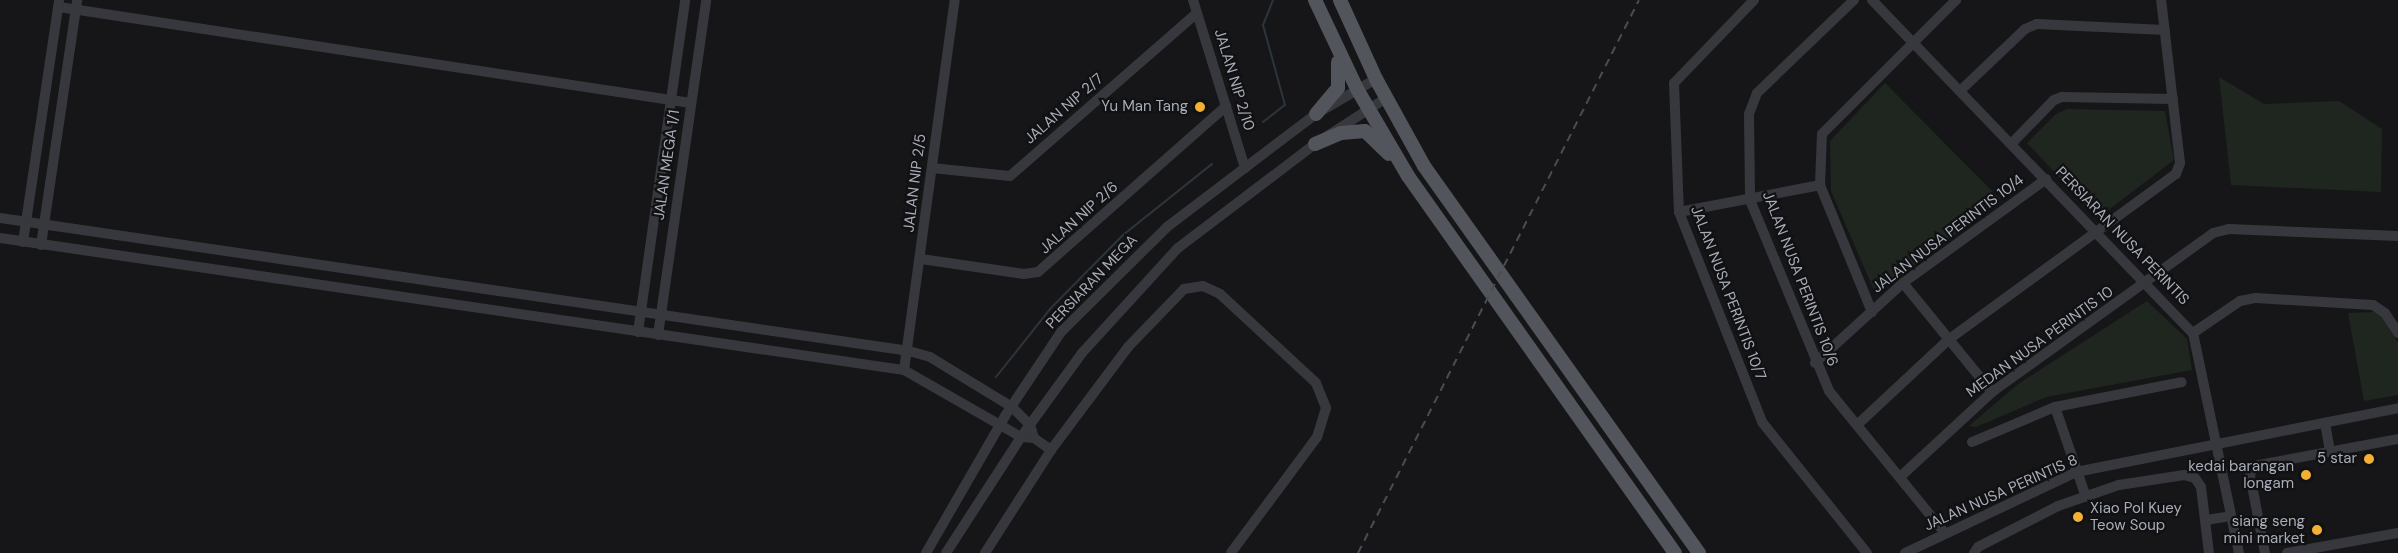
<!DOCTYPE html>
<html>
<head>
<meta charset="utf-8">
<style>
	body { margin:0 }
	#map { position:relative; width:2398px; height:553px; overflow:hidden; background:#161618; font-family:"DM Sans",sans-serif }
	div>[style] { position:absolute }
	.green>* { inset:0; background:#1e261f }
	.stream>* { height:2px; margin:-1px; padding:0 1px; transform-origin:1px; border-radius:1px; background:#2c353c }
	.minor>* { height:10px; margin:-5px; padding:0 5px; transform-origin:5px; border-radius:5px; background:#37383d }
	.major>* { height:14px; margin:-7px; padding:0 7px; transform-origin:7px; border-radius:7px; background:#53555c }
	.rail>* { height:2px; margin-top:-1px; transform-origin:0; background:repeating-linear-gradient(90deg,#4a4c52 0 8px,transparent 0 14px) }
	.dots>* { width:16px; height:16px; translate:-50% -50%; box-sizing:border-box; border:3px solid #111113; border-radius:50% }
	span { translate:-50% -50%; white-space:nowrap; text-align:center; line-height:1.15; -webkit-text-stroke:4.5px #111113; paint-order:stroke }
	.street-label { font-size:15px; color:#a8adb8 }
	.poi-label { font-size:15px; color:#a8adb8 }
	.right { translate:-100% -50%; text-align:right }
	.left { translate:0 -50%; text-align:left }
</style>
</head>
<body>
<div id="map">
	<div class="green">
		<div style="clip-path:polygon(2219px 77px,2264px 104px,2339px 101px,2382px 129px,2381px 192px,2231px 185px)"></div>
		<div style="clip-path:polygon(1885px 83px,2000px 199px,1876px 295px,1831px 191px,1830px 141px)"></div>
		<div style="clip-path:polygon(2067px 109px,2165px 111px,2174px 160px,2098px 218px,2027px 143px,2056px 114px)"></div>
		<div style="clip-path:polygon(2147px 301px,2187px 339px,2192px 370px,2046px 397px,1976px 427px,1969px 426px,2018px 384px)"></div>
		<div style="clip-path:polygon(2374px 312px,2382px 317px,2398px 343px,2398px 395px,2364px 401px,2348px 313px)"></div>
	</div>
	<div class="stream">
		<div style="left:1263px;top:122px;width:28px;rotate:-38deg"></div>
		<div style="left:1285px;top:105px;width:83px;rotate:-105.4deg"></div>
		<div style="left:1263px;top:25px;width:27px;rotate:-68deg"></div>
		<div style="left:996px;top:377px;width:87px;rotate:-51.5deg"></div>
		<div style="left:1050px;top:309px;width:104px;rotate:-45.4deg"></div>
		<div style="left:1123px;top:235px;width:114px;rotate:-38.6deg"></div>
	</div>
	<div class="minor">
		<div style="left:1193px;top:0;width:176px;rotate:72.8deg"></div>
		<div style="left:1754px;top:0;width:115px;rotate:133.9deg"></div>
		<div style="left:1674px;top:83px;width:129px;rotate:87.8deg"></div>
		<div style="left:1679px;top:212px;width:226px;rotate:68.4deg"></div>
		<div style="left:1762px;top:422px;width:168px;rotate:51.3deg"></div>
		<div style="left:1854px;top:0;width:134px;rotate:136.2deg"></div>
		<div style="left:1757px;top:93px;width:22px;rotate:111deg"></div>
		<div style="left:1749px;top:114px;width:86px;rotate:89.3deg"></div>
		<div style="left:1750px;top:200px;width:207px;rotate:67.5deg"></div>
		<div style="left:1829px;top:391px;width:183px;rotate:50.8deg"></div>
		<div style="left:1872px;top:0;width:463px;rotate:46.1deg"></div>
		<div style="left:2193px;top:333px;width:225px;rotate:78.2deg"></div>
		<div style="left:59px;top:7px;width:639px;rotate:8.64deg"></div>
		<div style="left:1960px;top:91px;width:90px;rotate:-43.6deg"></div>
		<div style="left:2025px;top:29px;width:13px;rotate:-23deg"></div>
		<div style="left:2037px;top:24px;width:128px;rotate:2.7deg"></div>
		<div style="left:2012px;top:143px;width:60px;rotate:-45.7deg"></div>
		<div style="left:2054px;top:100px;width:9px;rotate:-21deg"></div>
		<div style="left:2062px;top:97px;width:111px;rotate:1deg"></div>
		<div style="left:932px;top:168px;width:78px;rotate:5.9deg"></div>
		<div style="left:1010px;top:176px;width:248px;rotate:-41.1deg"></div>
		<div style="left:1679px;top:212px;width:144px;rotate:-10.8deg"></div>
		<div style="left:0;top:218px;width:919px;rotate:8.32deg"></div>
		<div style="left:909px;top:351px;width:22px;rotate:16deg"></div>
		<div style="left:930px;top:357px;width:96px;rotate:31.4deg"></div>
		<div style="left:1012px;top:407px;width:25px;rotate:45deg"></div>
		<div style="left:1030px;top:425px;width:14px;rotate:73deg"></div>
		<div style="left:0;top:238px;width:914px;rotate:8.31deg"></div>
		<div style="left:904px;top:370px;width:135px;rotate:29.8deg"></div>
		<div style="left:1021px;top:437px;width:13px;rotate:4deg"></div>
		<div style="left:1034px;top:438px;width:21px;rotate:35deg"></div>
		<div style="left:23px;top:242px;width:243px;rotate:-81.5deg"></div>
		<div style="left:41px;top:245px;width:248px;rotate:-81.6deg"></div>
		<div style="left:921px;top:259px;width:104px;rotate:8.3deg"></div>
		<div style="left:1024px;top:274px;width:14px;rotate:-8deg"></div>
		<div style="left:1038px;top:272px;width:251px;rotate:-41.4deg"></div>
		<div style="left:1903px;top:283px;width:141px;rotate:50.8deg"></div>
		<div style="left:1872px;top:312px;width:137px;rotate:-112.3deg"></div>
		<div style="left:1820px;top:185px;width:51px;rotate:-87.8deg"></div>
		<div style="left:1822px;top:134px;width:190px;rotate:-45deg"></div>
		<div style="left:638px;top:332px;width:335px;rotate:-81.9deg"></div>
		<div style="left:2193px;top:333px;width:57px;rotate:-34.2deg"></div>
		<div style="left:2240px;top:301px;width:16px;rotate:-11deg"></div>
		<div style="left:2256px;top:298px;width:117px;rotate:3.4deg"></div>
		<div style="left:2373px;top:305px;width:14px;rotate:34deg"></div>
		<div style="left:2385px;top:313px;width:24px;rotate:57deg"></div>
		<div style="left:658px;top:335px;width:338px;rotate:-81.8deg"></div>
		<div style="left:1815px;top:363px;width:119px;rotate:-42.3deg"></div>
		<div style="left:1903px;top:283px;width:177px;rotate:-36deg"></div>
		<div style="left:904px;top:370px;width:373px;rotate:-82.2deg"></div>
		<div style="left:2055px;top:407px;width:95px;rotate:71deg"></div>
		<div style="left:2325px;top:423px;width:28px;rotate:80deg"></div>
		<div style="left:1857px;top:425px;width:125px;rotate:-43deg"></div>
		<div style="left:1948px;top:340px;width:282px;rotate:-36.1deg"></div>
		<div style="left:2176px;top:174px;width:12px;rotate:-70deg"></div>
		<div style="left:2180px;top:163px;width:164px;rotate:-96.6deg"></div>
		<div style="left:1972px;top:442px;width:90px;rotate:-22.9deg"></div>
		<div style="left:2055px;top:407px;width:129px;rotate:-11.1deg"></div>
		<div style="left:1900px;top:477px;width:125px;rotate:-42.7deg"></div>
		<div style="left:1992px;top:392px;width:272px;rotate:-35.7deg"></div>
		<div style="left:2213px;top:233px;width:16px;rotate:-14deg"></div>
		<div style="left:2229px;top:229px;width:169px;rotate:2.4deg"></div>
		<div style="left:2206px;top:520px;width:25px;rotate:-9deg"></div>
		<div style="left:926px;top:553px;width:158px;rotate:-60deg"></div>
		<div style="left:1005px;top:416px;width:101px;rotate:-56.3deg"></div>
		<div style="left:1061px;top:332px;width:149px;rotate:-44.7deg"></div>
		<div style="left:1167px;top:227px;width:187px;rotate:-37.2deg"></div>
		<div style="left:1316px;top:114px;width:69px;rotate:-30.3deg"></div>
		<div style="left:946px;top:553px;width:138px;rotate:-57.1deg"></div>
		<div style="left:1021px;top:437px;width:104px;rotate:-54deg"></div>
		<div style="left:1082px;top:353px;width:142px;rotate:-47.6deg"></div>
		<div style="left:1178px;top:248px;width:172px;rotate:-37.2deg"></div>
		<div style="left:1315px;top:144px;width:85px;rotate:-32.9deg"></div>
		<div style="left:985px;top:553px;width:122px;rotate:-57.3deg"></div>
		<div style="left:1051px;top:450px;width:129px;rotate:-53.2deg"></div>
		<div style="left:1128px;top:347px;width:81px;rotate:-46deg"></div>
		<div style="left:1184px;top:289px;width:19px;rotate:-9deg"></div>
		<div style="left:1203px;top:286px;width:19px;rotate:25deg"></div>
		<div style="left:1220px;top:294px;width:131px;rotate:42.8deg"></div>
		<div style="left:1316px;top:383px;width:27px;rotate:68deg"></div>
		<div style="left:1326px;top:408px;width:30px;rotate:107deg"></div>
		<div style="left:1317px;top:437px;width:144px;rotate:126.6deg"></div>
		<div style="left:1905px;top:553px;width:189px;rotate:-25.3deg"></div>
		<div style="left:2076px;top:472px;width:328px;rotate:-11.2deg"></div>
		<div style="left:1974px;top:553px;width:7px;rotate:-56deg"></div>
		<div style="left:1978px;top:547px;width:90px;rotate:-27.1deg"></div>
		<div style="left:2058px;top:506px;width:65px;rotate:-19deg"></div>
		<div style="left:2119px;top:485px;width:66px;rotate:-8.7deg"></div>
		<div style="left:2184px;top:475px;width:11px;rotate:15deg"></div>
		<div style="left:2195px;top:478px;width:11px;rotate:56deg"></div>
		<div style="left:2201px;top:487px;width:66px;rotate:83.1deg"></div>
		<div style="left:2265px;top:553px;width:79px;rotate:-100.9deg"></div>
		<div style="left:2250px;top:475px;width:6px;rotate:-72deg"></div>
		<div style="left:2252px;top:469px;width:8px;rotate:-30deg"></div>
		<div style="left:2259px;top:465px;width:141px;rotate:-10.6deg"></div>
		<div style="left:2287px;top:553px;width:113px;rotate:-10.2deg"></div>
	</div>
	<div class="major">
		<div style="left:1315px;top:0;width:98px;rotate:64.7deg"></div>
		<div style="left:1357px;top:89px;width:101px;rotate:59.6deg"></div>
		<div style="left:1408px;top:176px;width:462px;rotate:54.7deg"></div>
		<div style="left:1340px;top:0;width:87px;rotate:65.5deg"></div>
		<div style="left:1376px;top:79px;width:99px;rotate:61.1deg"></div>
		<div style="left:1424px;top:166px;width:475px;rotate:54.6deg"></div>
		<div style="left:1316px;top:114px;width:34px;rotate:-50deg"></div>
		<div style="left:1338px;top:88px;width:26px;rotate:-90deg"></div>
		<div style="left:1315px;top:144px;width:28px;rotate:-23deg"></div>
		<div style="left:1341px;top:133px;width:24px;rotate:-5deg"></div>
		<div style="left:1365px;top:131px;width:33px;rotate:44deg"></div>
	</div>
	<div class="rail">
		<div style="left:1358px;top:553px;width:620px;rotate:-63.06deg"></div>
	</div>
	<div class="dots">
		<div style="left:1200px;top:107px;background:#f2b134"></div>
		<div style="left:2369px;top:459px;background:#f2b134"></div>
		<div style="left:2306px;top:475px;background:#f2b134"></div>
		<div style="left:2078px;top:517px;background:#f2b134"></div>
		<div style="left:2317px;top:530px;background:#f2b134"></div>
	</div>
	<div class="street-label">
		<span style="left:1234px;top:80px;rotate:73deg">JALAN NIP 2/10</span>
		<span style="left:1064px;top:109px;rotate:-41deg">JALAN NIP 2/7</span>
		<span style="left:667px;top:165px;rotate:-82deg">JALAN MEGA 1/1</span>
		<span style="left:915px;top:183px;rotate:-83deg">JALAN NIP 2/5</span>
		<span style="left:1079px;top:218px;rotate:-42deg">JALAN NIP 2/6</span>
		<span style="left:1948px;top:234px;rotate:-37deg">JALAN NUSA PERINTIS 10/4</span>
		<span style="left:2122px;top:236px;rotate:46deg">PERSIARAN NUSA PERINTIS</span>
		<span style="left:1800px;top:279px;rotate:69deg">JALAN NUSA PERINTIS 10/6</span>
		<span style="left:1092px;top:282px;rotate:-46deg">PERSIARAN MEGA</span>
		<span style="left:1728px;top:293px;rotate:69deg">JALAN NUSA PERINTIS 10/7</span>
		<span style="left:2040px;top:342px;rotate:-36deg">MEDAN NUSA PERINTIS 10</span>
		<span style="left:2001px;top:493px;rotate:-24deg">JALAN NUSA PERINTIS 8</span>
	</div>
	<div class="poi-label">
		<span class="right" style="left:1188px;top:107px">Yu Man Tang</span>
		<span class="right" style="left:2357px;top:459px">5 star</span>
		<span class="right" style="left:2294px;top:475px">kedai barangan<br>longam</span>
		<span class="left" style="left:2090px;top:517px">Xiao Pol Kuey<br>Teow Soup</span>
		<span class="right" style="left:2305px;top:530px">siang seng<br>mini market</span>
	</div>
</div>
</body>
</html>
